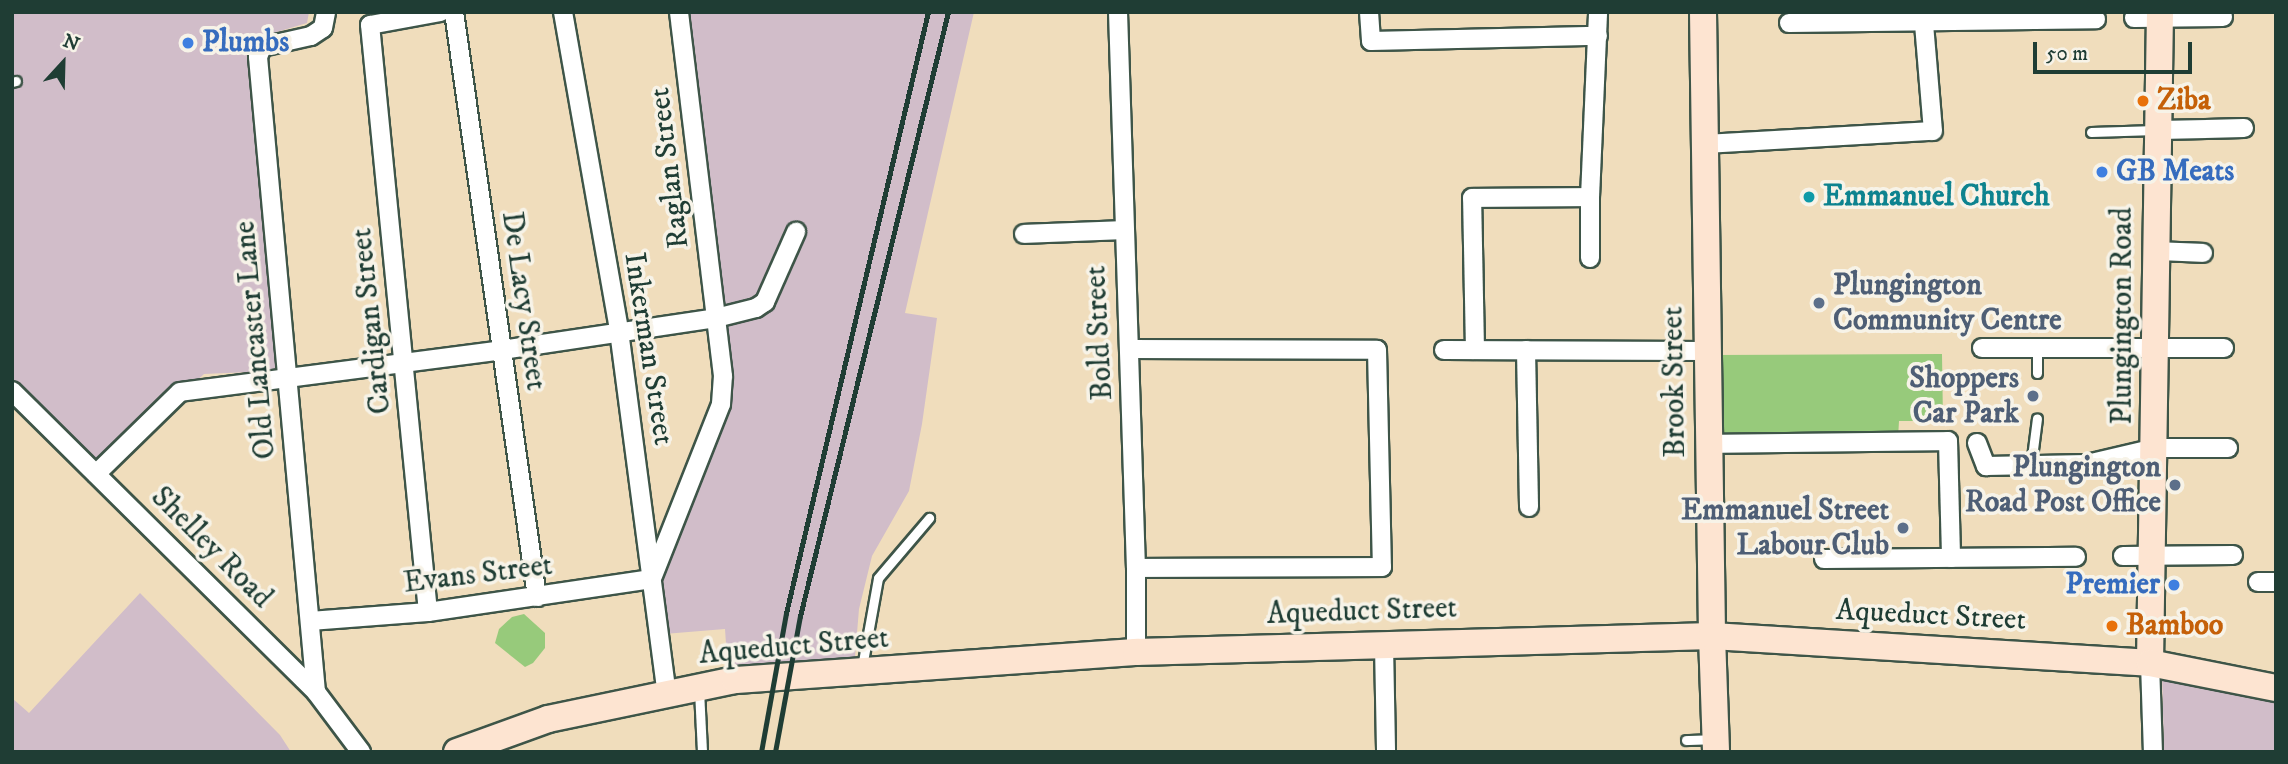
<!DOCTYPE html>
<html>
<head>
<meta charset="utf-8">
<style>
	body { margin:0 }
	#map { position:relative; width:2288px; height:764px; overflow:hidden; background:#f0ddbc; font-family:"IM FELL DW Pica",serif }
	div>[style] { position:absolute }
	.industrial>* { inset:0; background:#d1bdc9 }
	.green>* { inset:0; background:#97ca7b }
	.roads { filter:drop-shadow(2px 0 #3e5548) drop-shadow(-2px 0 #3e5548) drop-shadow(0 2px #3e5548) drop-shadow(0 -2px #3e5548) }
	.lane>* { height:9px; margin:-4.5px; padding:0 4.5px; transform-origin:4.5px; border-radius:4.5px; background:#fff }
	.street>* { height:18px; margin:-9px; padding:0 9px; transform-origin:9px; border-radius:9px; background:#fff }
	.secondary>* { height:26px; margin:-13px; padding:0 13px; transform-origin:13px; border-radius:13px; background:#fde4d1 }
	.rail>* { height:5px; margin:-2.5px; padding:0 2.5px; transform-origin:2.5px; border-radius:2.5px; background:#1f3d34 }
	.dots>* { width:19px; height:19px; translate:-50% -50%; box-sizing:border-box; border:4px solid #f7f3e8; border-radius:50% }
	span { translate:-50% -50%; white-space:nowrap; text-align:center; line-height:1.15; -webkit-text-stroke:7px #f7f3e8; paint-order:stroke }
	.shop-label { font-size:30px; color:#366cbe; font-weight:700 }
	.left { translate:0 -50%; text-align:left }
	.right { translate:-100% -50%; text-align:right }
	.food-label { font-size:30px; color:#c56008; font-weight:700 }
	.street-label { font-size:30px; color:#1f3d34 }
	.culture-label { font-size:30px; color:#0d838f; font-weight:700 }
	.service-label { font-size:30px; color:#4e5e75; font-weight:700 }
	.frame { position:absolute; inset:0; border:14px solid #1f3d34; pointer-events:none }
	.north { position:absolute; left:28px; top:28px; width:70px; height:70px; -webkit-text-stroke:5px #f7f3e8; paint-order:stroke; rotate:22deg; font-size:19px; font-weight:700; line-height:28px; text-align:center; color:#1f3d34 }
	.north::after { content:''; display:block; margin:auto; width:24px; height:32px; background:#1f3d34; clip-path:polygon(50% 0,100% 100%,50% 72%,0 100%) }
	.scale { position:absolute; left:2033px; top:42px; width:159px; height:32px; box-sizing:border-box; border:4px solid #1f3d34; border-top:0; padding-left:9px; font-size:21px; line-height:24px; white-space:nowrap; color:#1f3d34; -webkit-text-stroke:5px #f7f3e8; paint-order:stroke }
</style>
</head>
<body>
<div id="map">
	<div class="industrial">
		<div style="clip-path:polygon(12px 12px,309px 12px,307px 23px,250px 40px,248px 70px,279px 353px,275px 371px,204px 374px,101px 471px,12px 382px)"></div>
		<div style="clip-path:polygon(688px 12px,974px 12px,905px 313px,937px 318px,922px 424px,909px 491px,872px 556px,859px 609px,855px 657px,728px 674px,725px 629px,664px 634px,656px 577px,725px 407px)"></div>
		<div style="clip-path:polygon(140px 593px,280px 735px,291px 752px,12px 752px,12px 698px,29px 713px)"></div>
		<div style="clip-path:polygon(2162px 672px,2276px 698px,2276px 752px,2164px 752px)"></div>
	</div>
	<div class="green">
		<div style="clip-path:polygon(1942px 354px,1943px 421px,1899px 421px,1898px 438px,1713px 439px,1712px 355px)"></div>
		<div style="clip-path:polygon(524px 614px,545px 633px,545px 648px,533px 663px,525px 667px,495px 643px,499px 629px,512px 617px)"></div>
	</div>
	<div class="roads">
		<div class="lane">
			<div style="left:12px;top:82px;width:4px;rotate:-14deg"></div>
			<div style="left:2091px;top:132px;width:65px;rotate:-1.8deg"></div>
			<div style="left:2037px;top:373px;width:25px;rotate:-90deg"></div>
			<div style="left:2031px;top:465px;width:47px;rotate:-82.7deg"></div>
			<div style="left:862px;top:667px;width:90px;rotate:-79.8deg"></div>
			<div style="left:878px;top:578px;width:79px;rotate:-49.6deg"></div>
			<div style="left:699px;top:690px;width:62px;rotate:87.2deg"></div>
			<div style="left:1686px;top:740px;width:27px;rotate:-2deg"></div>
		</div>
		<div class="street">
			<div style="left:454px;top:12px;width:591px;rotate:81.92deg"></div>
			<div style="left:563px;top:12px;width:324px;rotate:80deg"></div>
			<div style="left:619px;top:331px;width:367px;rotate:82.5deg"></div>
			<div style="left:1118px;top:12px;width:556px;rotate:88.15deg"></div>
			<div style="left:1136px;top:568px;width:84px;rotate:90deg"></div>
			<div style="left:1369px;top:12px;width:29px;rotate:86deg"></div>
			<div style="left:1371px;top:41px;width:227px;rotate:-1.3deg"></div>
			<div style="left:2134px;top:18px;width:89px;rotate:-0.6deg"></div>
			<div style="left:1789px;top:23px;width:307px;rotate:-0.7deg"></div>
			<div style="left:2159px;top:130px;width:85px;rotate:-1.3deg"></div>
			<div style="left:1705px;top:144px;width:228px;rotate:-3.3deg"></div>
			<div style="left:1933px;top:131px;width:119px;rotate:-94.8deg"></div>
			<div style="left:1590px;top:197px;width:61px;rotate:90deg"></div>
			<div style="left:1024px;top:234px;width:99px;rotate:-2.3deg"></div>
			<div style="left:2156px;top:251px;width:47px;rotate:2.4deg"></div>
			<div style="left:1982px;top:348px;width:242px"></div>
			<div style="left:1130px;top:349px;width:247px;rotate:0.2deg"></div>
			<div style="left:1377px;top:350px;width:217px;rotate:88.7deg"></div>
			<div style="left:1382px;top:567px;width:246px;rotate:179.8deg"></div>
			<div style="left:1444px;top:350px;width:264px;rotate:0.2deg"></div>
			<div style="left:1475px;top:350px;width:152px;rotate:-91.1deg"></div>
			<div style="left:1472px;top:198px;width:118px;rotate:-0.5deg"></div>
			<div style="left:1590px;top:197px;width:185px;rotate:-87.5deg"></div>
			<div style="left:1526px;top:350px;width:157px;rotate:88.9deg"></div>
			<div style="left:12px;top:391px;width:428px;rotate:44.7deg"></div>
			<div style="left:316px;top:692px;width:75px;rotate:53.1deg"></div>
			<div style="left:1977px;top:443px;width:25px;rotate:69deg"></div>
			<div style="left:1986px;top:466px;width:101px;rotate:-1.1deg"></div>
			<div style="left:2087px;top:464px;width:70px;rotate:-13.2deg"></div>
			<div style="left:2155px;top:448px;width:73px"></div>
			<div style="left:1709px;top:444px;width:239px;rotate:-0.7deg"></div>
			<div style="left:1948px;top:441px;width:117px;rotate:88.5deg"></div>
			<div style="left:96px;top:474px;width:117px;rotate:-44.3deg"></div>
			<div style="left:180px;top:392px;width:325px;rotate:-7.4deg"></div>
			<div style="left:502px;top:350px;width:216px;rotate:-8.5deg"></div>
			<div style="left:716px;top:318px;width:41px;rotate:-14deg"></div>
			<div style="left:756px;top:308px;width:11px;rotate:-34deg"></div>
			<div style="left:765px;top:302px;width:77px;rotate:-66.1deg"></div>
			<div style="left:2123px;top:556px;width:110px;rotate:-0.5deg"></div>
			<div style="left:1824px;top:559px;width:252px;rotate:-0.5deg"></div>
			<div style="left:653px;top:576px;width:185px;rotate:-68.4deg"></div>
			<div style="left:721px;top:404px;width:28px;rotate:-86deg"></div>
			<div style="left:723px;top:376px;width:367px;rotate:-96.9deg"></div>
			<div style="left:2258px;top:582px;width:18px"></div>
			<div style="left:428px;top:612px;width:590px;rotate:-95.64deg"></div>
			<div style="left:370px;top:25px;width:72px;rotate:-10.4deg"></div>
			<div style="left:310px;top:621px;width:118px;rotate:-4.4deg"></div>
			<div style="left:428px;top:612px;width:226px;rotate:-8.4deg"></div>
			<div style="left:1384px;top:645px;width:107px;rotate:88.9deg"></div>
			<div style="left:2150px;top:663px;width:89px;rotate:88.1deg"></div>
			<div style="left:316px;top:692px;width:638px;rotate:-95.22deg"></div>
			<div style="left:258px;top:57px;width:11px;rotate:-68deg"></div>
			<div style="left:262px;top:47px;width:50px;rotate:-12.7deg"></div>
			<div style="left:311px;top:36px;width:14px;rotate:-34deg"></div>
			<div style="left:323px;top:28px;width:16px;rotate:-79deg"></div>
		</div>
		<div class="secondary">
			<div style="left:1703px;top:12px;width:624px;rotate:89.17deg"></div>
			<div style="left:1712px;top:636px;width:116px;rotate:88deg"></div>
			<div style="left:2150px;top:663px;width:651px;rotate:-89.12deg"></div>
			<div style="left:457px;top:752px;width:97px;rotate:-19.9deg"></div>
			<div style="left:548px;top:719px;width:191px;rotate:-11.8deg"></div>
			<div style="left:735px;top:680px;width:402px;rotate:-4deg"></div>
			<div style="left:1136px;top:652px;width:576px;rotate:-1.59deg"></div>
			<div style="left:1712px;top:636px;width:439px;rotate:3.5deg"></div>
			<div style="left:2150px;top:663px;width:128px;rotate:11.2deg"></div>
		</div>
	</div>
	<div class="rail">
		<div style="left:761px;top:752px;width:141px;rotate:-79.8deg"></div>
		<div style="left:786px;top:613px;width:618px;rotate:-76.71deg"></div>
		<div style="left:775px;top:752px;width:138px;rotate:-79.6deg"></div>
		<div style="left:800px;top:616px;width:622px;rotate:-76.23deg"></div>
	</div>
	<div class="dots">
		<div style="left:188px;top:43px;background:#3f7fe0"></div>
		<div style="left:2143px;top:101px;background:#e8710a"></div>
		<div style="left:2102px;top:172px;background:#3f7fe0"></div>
		<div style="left:1809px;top:197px;background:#0f9aa8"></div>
		<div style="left:1819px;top:303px;background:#5c6f8a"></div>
		<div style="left:2033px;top:396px;background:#5c6f8a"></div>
		<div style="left:2175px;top:485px;background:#5c6f8a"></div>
		<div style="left:1903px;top:528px;background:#5c6f8a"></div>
		<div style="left:2174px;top:585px;background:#3f7fe0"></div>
		<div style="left:2112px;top:626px;background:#e8710a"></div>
	</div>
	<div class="shop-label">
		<span class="left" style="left:202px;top:43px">Plumbs</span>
		<span class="left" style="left:2116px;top:172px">GB Meats</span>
		<span class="right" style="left:2160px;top:585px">Premier</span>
	</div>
	<div class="food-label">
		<span class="left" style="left:2157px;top:101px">Ziba</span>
		<span class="left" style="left:2126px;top:626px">Bamboo</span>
	</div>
	<div class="street-label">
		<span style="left:670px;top:168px;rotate:-97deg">Raglan Street</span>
		<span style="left:523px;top:301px;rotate:82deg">De Lacy Street</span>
		<span style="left:2123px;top:316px;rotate:-90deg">Plungington Road</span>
		<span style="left:372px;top:321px;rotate:-96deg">Cardigan Street</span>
		<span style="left:1100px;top:333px;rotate:-93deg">Bold Street</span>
		<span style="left:256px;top:340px;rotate:-95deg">Old Lancaster Lane</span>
		<span style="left:648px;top:349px;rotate:81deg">Inkerman Street</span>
		<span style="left:1675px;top:382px;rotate:-91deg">Brook Street</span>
		<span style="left:211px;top:548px;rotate:45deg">Shelley Road</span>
		<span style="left:478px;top:575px;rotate:-7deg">Evans Street</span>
		<span style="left:1362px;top:612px;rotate:-2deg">Aqueduct Street</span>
		<span style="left:1931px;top:616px;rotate:3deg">Aqueduct Street</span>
		<span style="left:794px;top:647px;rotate:-5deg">Aqueduct Street</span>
	</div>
	<div class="culture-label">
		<span class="left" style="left:1823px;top:197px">Emmanuel Church</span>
	</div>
	<div class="service-label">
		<span class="left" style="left:1833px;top:303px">Plungington<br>Community Centre</span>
		<span class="right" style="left:2019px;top:396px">Shoppers<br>Car Park</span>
		<span class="right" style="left:2161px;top:485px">Plungington<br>Road Post Office</span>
		<span class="right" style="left:1889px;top:528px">Emmanuel Street<br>Labour Club</span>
	</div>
	<div class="frame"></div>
	<div class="north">N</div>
	<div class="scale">50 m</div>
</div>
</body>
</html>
